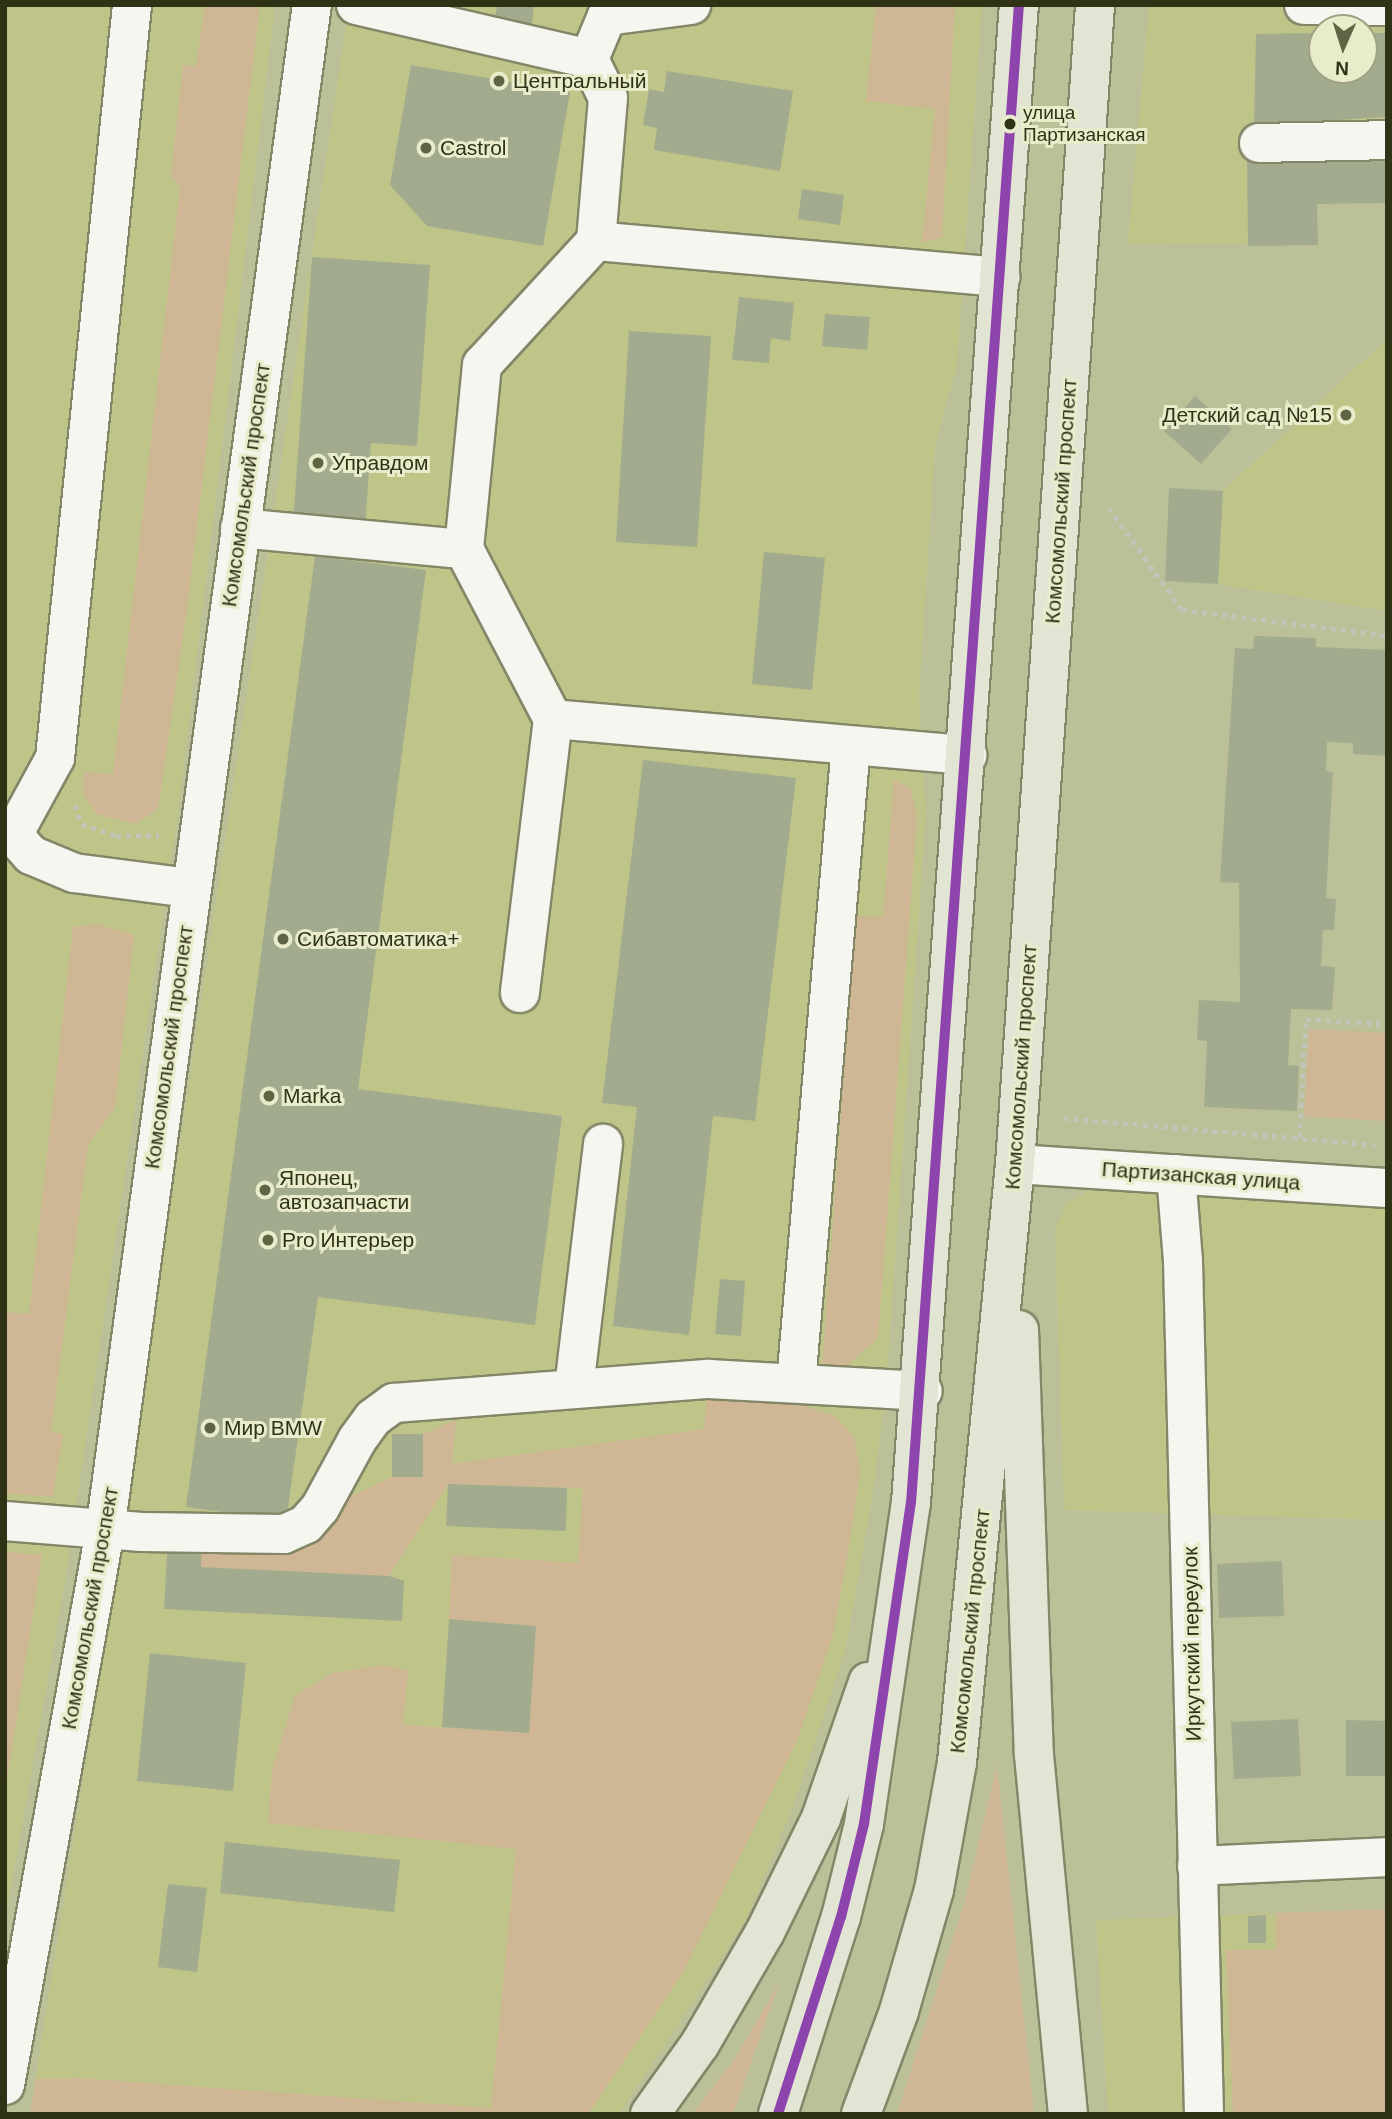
<!DOCTYPE html>
<html>
<head>
<meta charset="utf-8">
<style>
	body { margin:0 }
	#map { position:relative; width:1392px; height:2119px; overflow:hidden; background:#bcc099; font-family:Helvetica,sans-serif }
	div>[style] { position:absolute }
	.built>* { inset:0; background:#bfc488 }
	.green>* { inset:0; background:#cfb694 }
	.building>* { inset:0; background:#a3ab8e }
	.path>* { height:4.5px; margin-top:-2.25px; transform-origin:0; background:repeating-linear-gradient(90deg,#c3c4b8 0 5px,transparent 0 10px) }
	.roads { filter:drop-shadow(2px 0 #848668) drop-shadow(-2px 0 #848668) drop-shadow(0 2px #848668) drop-shadow(0 -2px #848668) }
	.minor>* { height:38px; margin:-19px; padding:0 19px; transform-origin:19px; border-radius:19px; background:#f5f6f0 }
	.major>* { height:38px; margin:-19px; padding:0 19px; transform-origin:19px; border-radius:19px; background:#e3e5d4 }
	.bus-1>* { height:10px; margin:-5px; padding:0 5px; transform-origin:5px; border-radius:5px; background:#8e44ad }
	.dots>* { width:19px; height:19px; translate:-50% -50%; box-sizing:border-box; border:4px solid #e9eccb; border-radius:50% }
	span { translate:-50% -50%; white-space:nowrap; text-align:center; line-height:1.15; -webkit-text-stroke:6px #e9eccb; paint-order:stroke }
	.bus-label { font-size:19px; color:#303216 }
	.left { translate:0 -50%; text-align:left }
	.poi-label { font-size:21px; color:#303216 }
	.right { translate:-100% -50%; text-align:right }
	.street-label { font-size:21px; color:#303216 }
	.frame { position:absolute; inset:0; border:7px solid #303216; pointer-events:none }
	.north { position:absolute; left:1308px; top:14px; width:70px; height:70px; box-sizing:border-box; background:#e9eccb; border:2px solid #9fa283; border-radius:50%; rotate:183deg; font-size:19px; font-weight:700; line-height:28px; text-align:center; color:#303216 }
	.north::after { content:''; display:block; margin:auto; width:24px; height:32px; background:#616444; clip-path:polygon(50% 0,100% 100%,50% 72%,0 100%) }
</style>
</head>
<body>
<div id="map">
	<div class="built">
		<div style="clip-path:polygon(5px 5px,275px 5px,178px 813px,65px 1582px,5px 1921px)"></div>
		<div style="clip-path:polygon(349px 5px,982px 5px,957px 364px,935px 448px,919px 696px,926px 813px,886px 1391px,872px 1498px,845px 1653px,793px 1806px,747px 1918px,619px 2114px,30px 2114px,126px 1508px)"></div>
		<div style="clip-path:polygon(evenodd,1149px 5px,1387px 5px,1387px 203px,1317px 204px,1318px 245px,1128px 243px,1149px 5px,1322px 28px,1364px 28px,1364px 70px,1322px 70px,1322px 28px)"></div>
		<div style="clip-path:polygon(1387px 339px,1387px 611px,1218px 584px,1223px 491px)"></div>
		<div style="clip-path:polygon(1112px 1188px,1387px 1206px,1387px 1520px,1064px 1510px,1055px 1229px,1067px 1203px,1089px 1191px)"></div>
		<div style="clip-path:polygon(1387px 1909px,1387px 2114px,1108px 2114px,1096px 1920px)"></div>
	</div>
	<div class="green">
		<div style="clip-path:polygon(205px 5px,260px 5px,186px 616px,158px 809px,136px 824px,96px 814px,84px 795px,83px 772px,113px 774px,180px 187px,171px 176px,183px 65px,196px 66px)"></div>
		<div style="clip-path:polygon(876px 5px,955px 5px,942px 237px,922px 243px,935px 109px,866px 101px)"></div>
		<div style="clip-path:polygon(894px 779px,911px 789px,917px 817px,878px 1338px,845px 1367px,822px 1370px,856px 916px,883px 917px)"></div>
		<div style="clip-path:polygon(97px 924px,134px 935px,115px 1108px,88px 1145px,51px 1432px,63px 1434px,53px 1497px,5px 1493px,5px 1312px,29px 1314px,73px 927px)"></div>
		<div style="clip-path:polygon(1309px 1029px,1387px 1033px,1387px 1121px,1304px 1116px)"></div>
		<div style="clip-path:polygon(707px 1397px,801px 1405px,835px 1416px,854px 1436px,860px 1472px,848px 1552px,833px 1635px,797px 1741px,683px 1972px,588px 2114px,30px 2114px,36px 2079px,79px 2078px,491px 2108px,516px 1849px,268px 1823px,272px 1770px,295px 1696px,332px 1673px,384px 1665px,408px 1671px,403px 1725px,529px 1733px,536px 1626px,449px 1619px,452px 1555px,578px 1563px,583px 1488px,448px 1484px,389px 1576px,201px 1567px,202px 1540px,347px 1498px,392px 1477px,423px 1477px,423px 1434px,456px 1420px,452px 1464px,704px 1429px)"></div>
		<div style="clip-path:polygon(5px 1552px,42px 1555px,5px 1793px)"></div>
		<div style="clip-path:polygon(997px 1765px,1034px 2114px,897px 2114px,965px 1901px)"></div>
		<div style="clip-path:polygon(1387px 1909px,1387px 2114px,1233px 2114px,1226px 1950px,1276px 1950px,1276px 1913px)"></div>
		<div style="clip-path:polygon(779px 1983px,733px 2114px,692px 2114px,734px 2060px)"></div>
	</div>
	<div class="building">
		<div style="clip-path:polygon(497px 5px,534px 5px,532px 24px,495px 18px)"></div>
		<div style="clip-path:polygon(1322px 33px,1322px 70px,1364px 70px,1364px 33px,1387px 33px,1387px 117px,1254px 125px,1256px 34px)"></div>
		<div style="clip-path:polygon(411px 65px,570px 92px,543px 246px,427px 226px,390px 185px)"></div>
		<div style="clip-path:polygon(667px 71px,793px 91px,780px 171px,654px 150px,657px 128px,643px 125px,649px 89px,664px 92px)"></div>
		<div style="clip-path:polygon(1387px 161px,1387px 203px,1317px 204px,1318px 245px,1248px 246px,1247px 162px)"></div>
		<div style="clip-path:polygon(802px 189px,844px 195px,840px 225px,798px 219px)"></div>
		<div style="clip-path:polygon(312px 257px,430px 265px,417px 446px,371px 443px,365px 528px,293px 523px)"></div>
		<div style="clip-path:polygon(739px 297px,794px 303px,790px 341px,771px 338px,769px 363px,732px 360px)"></div>
		<div style="clip-path:polygon(825px 314px,870px 317px,867px 350px,822px 346px)"></div>
		<div style="clip-path:polygon(629px 331px,711px 336px,697px 547px,616px 542px)"></div>
		<div style="clip-path:polygon(1195px 396px,1232px 429px,1201px 464px,1164px 431px)"></div>
		<div style="clip-path:polygon(1169px 488px,1223px 491px,1218px 584px,1165px 581px)"></div>
		<div style="clip-path:polygon(764px 552px,825px 558px,812px 690px,752px 684px)"></div>
		<div style="clip-path:polygon(315px 556px,426px 570px,358px 1089px,562px 1116px,535px 1325px,318px 1297px,286px 1521px,186px 1507px)"></div>
		<div style="clip-path:polygon(1254px 636px,1316px 638px,1316px 647px,1387px 650px,1387px 756px,1353px 754px,1353px 743px,1327px 742px,1326px 771px,1333px 772px,1326px 898px,1336px 899px,1334px 930px,1323px 930px,1321px 966px,1335px 967px,1332px 1010px,1291px 1009px,1288px 1065px,1299px 1066px,1297px 1111px,1204px 1107px,1207px 1041px,1197px 1040px,1199px 1000px,1240px 1002px,1239px 883px,1220px 882px,1235px 648px,1253px 649px)"></div>
		<div style="clip-path:polygon(643px 760px,796px 778px,755px 1121px,713px 1116px,689px 1335px,613px 1326px,637px 1107px,602px 1103px)"></div>
		<div style="clip-path:polygon(720px 1279px,745px 1281px,741px 1336px,715px 1334px)"></div>
		<div style="clip-path:polygon(392px 1434px,423px 1434px,423px 1477px,392px 1477px)"></div>
		<div style="clip-path:polygon(448px 1484px,567px 1488px,566px 1531px,446px 1526px)"></div>
		<div style="clip-path:polygon(168px 1538px,202px 1540px,201px 1567px,389px 1576px,404px 1581px,402px 1621px,164px 1609px)"></div>
		<div style="clip-path:polygon(1282px 1561px,1284px 1616px,1219px 1618px,1217px 1564px)"></div>
		<div style="clip-path:polygon(449px 1619px,536px 1626px,529px 1733px,442px 1727px)"></div>
		<div style="clip-path:polygon(150px 1653px,246px 1663px,233px 1791px,137px 1781px)"></div>
		<div style="clip-path:polygon(1298px 1719px,1301px 1776px,1234px 1779px,1231px 1722px)"></div>
		<div style="clip-path:polygon(1346px 1720px,1387px 1721px,1387px 1776px,1346px 1776px)"></div>
		<div style="clip-path:polygon(225px 1842px,400px 1860px,394px 1912px,220px 1893px)"></div>
		<div style="clip-path:polygon(168px 1884px,207px 1888px,197px 1972px,158px 1967px)"></div>
		<div style="clip-path:polygon(1266px 1915px,1266px 1943px,1248px 1943px,1248px 1916px)"></div>
	</div>
	<div class="path">
		<div style="left:1109px;top:508px;width:125px;rotate:54.4deg"></div>
		<div style="left:1182px;top:610px;width:207px;rotate:7deg"></div>
		<div style="left:75px;top:805px;width:20px;rotate:70deg"></div>
		<div style="left:82px;top:824px;width:36px;rotate:19deg"></div>
		<div style="left:116px;top:836px;width:43px;rotate:-1.3deg"></div>
		<div style="left:1063px;top:1118px;width:313px;rotate:4.9deg"></div>
		<div style="left:1299px;top:1138px;width:119px;rotate:-86.6deg"></div>
		<div style="left:1306px;top:1019px;width:81px;rotate:3.5deg"></div>
	</div>
	<div class="roads">
		<div class="minor">
			<div style="left:356px;top:5px;width:239px;rotate:13deg"></div>
			<div style="left:589px;top:59px;width:43px;rotate:64deg"></div>
			<div style="left:608px;top:98px;width:144px;rotate:94.8deg"></div>
			<div style="left:596px;top:241px;width:168px;rotate:132.6deg"></div>
			<div style="left:482px;top:365px;width:185px;rotate:95.6deg"></div>
			<div style="left:464px;top:549px;width:192px;rotate:62.4deg"></div>
			<div style="left:553px;top:719px;width:276px;rotate:96.9deg"></div>
			<div style="left:1304px;top:5px;width:83px;rotate:0.7deg"></div>
			<div style="left:589px;top:59px;width:47px;rotate:-67.3deg"></div>
			<div style="left:607px;top:16px;width:85px;rotate:-7.5deg"></div>
			<div style="left:1259px;top:143px;width:128px;rotate:-1.3deg"></div>
			<div style="left:596px;top:241px;width:406px;rotate:5.1deg"></div>
			<div style="left:240px;top:528px;width:225px;rotate:5.4deg"></div>
			<div style="left:553px;top:719px;width:416px;rotate:5deg"></div>
			<div style="left:5px;top:826px;width:39px;rotate:48deg"></div>
			<div style="left:31px;top:855px;width:47px;rotate:22.7deg"></div>
			<div style="left:74px;top:873px;width:117px;rotate:7.4deg"></div>
			<div style="left:13px;top:835px;width:88px;rotate:-61.4deg"></div>
			<div style="left:55px;top:758px;width:757px;rotate:-84.16deg"></div>
			<div style="left:1015px;top:1164px;width:373px;rotate:3.7deg"></div>
			<div style="left:1176px;top:1174px;width:87px;rotate:85.4deg"></div>
			<div style="left:1183px;top:1261px;width:853px;rotate:88.59deg"></div>
			<div style="left:796px;top:1383px;width:639px;rotate:-85.07deg"></div>
			<div style="left:574px;top:1388px;width:246px;rotate:-83.2deg"></div>
			<div style="left:5px;top:1521px;width:137px;rotate:4.6deg"></div>
			<div style="left:142px;top:1532px;width:142px;rotate:0.8deg"></div>
			<div style="left:284px;top:1534px;width:24px;rotate:-24deg"></div>
			<div style="left:306px;top:1524px;width:21px;rotate:-49deg"></div>
			<div style="left:320px;top:1508px;width:77px;rotate:-61.4deg"></div>
			<div style="left:357px;top:1440px;width:27px;rotate:-54deg"></div>
			<div style="left:373px;top:1418px;width:26px;rotate:-36deg"></div>
			<div style="left:394px;top:1403px;width:316px;rotate:-4.4deg"></div>
			<div style="left:709px;top:1379px;width:214px;rotate:3.2deg"></div>
			<div style="left:1197px;top:1866px;width:190px;rotate:-2.7deg"></div>
			<div style="left:5px;top:2085px;width:563px;rotate:-79.77deg"></div>
			<div style="left:105px;top:1531px;width:1540px;rotate:-82.28deg"></div>
		</div>
		<div class="major">
			<div style="left:1019px;top:1330px;width:425px;rotate:88deg"></div>
			<div style="left:1034px;top:1755px;width:361px;rotate:84.6deg"></div>
			<div style="left:650px;top:2114px;width:86px;rotate:-54.5deg"></div>
			<div style="left:700px;top:2044px;width:129px;rotate:-59.9deg"></div>
			<div style="left:765px;top:1932px;width:127px;rotate:-63.8deg"></div>
			<div style="left:821px;top:1818px;width:144px;rotate:-70.9deg"></div>
			<div style="left:778px;top:2114px;width:207px;rotate:-72.3deg"></div>
			<div style="left:841px;top:1917px;width:96px;rotate:-76.1deg"></div>
			<div style="left:864px;top:1824px;width:324px;rotate:-81.7deg"></div>
			<div style="left:911px;top:1503px;width:1502px;rotate:-85.88deg"></div>
			<div style="left:861px;top:2114px;width:110px;rotate:-69.7deg"></div>
			<div style="left:899px;top:2011px;width:126px;rotate:-73.9deg"></div>
			<div style="left:934px;top:1890px;width:130px;rotate:-79.8deg"></div>
			<div style="left:957px;top:1762px;width:601px;rotate:-84.46deg"></div>
			<div style="left:1015px;top:1164px;width:1162px;rotate:-86.05deg"></div>
		</div>
	</div>
	<div class="bus-1">
		<div style="left:778px;top:2114px;width:207px;rotate:-72.3deg"></div>
		<div style="left:841px;top:1917px;width:96px;rotate:-76.1deg"></div>
		<div style="left:864px;top:1824px;width:324px;rotate:-81.7deg"></div>
		<div style="left:911px;top:1503px;width:1502px;rotate:-85.88deg"></div>
	</div>
	<div class="dots">
		<div style="left:499px;top:81px;background:#616444"></div>
		<div style="left:1010px;top:124px;background:#303216"></div>
		<div style="left:426px;top:148px;background:#616444"></div>
		<div style="left:1346px;top:415px;background:#616444"></div>
		<div style="left:318px;top:463px;background:#616444"></div>
		<div style="left:283px;top:939px;background:#616444"></div>
		<div style="left:269px;top:1096px;background:#616444"></div>
		<div style="left:265px;top:1190px;background:#616444"></div>
		<div style="left:268px;top:1240px;background:#616444"></div>
		<div style="left:210px;top:1428px;background:#616444"></div>
	</div>
	<div class="bus-label">
		<span class="left" style="left:1023px;top:124px">улица<br>Партизанская</span>
	</div>
	<div class="poi-label">
		<span class="left" style="left:513px;top:81px">Центральный</span>
		<span class="left" style="left:440px;top:148px">Castrol</span>
		<span class="right" style="left:1332px;top:415px">Детский сад №15</span>
		<span class="left" style="left:332px;top:463px">Управдом</span>
		<span class="left" style="left:297px;top:939px">Сибавтоматика+</span>
		<span class="left" style="left:283px;top:1096px">Marka</span>
		<span class="left" style="left:279px;top:1190px">Японец,<br>автозапчасти</span>
		<span class="left" style="left:282px;top:1240px">Pro Интерьер</span>
		<span class="left" style="left:224px;top:1428px">Мир BMW</span>
	</div>
	<div class="street-label">
		<span style="left:246px;top:485px;rotate:-82deg">Комсомольский проспект</span>
		<span style="left:1061px;top:501px;rotate:-86deg">Комсомольский проспект</span>
		<span style="left:169px;top:1047px;rotate:-82deg">Комсомольский проспект</span>
		<span style="left:1021px;top:1067px;rotate:-86deg">Комсомольский проспект</span>
		<span style="left:1201px;top:1176px;rotate:4deg">Партизанская улица</span>
		<span style="left:90px;top:1608px;rotate:-80deg">Комсомольский проспект</span>
		<span style="left:970px;top:1631px;rotate:-84deg">Комсомольский проспект</span>
		<span style="left:1192px;top:1644px;rotate:-91deg">Иркутский переулок</span>
	</div>
	<div class="frame"></div>
	<div class="north">N</div>
</div>
</body>
</html>
